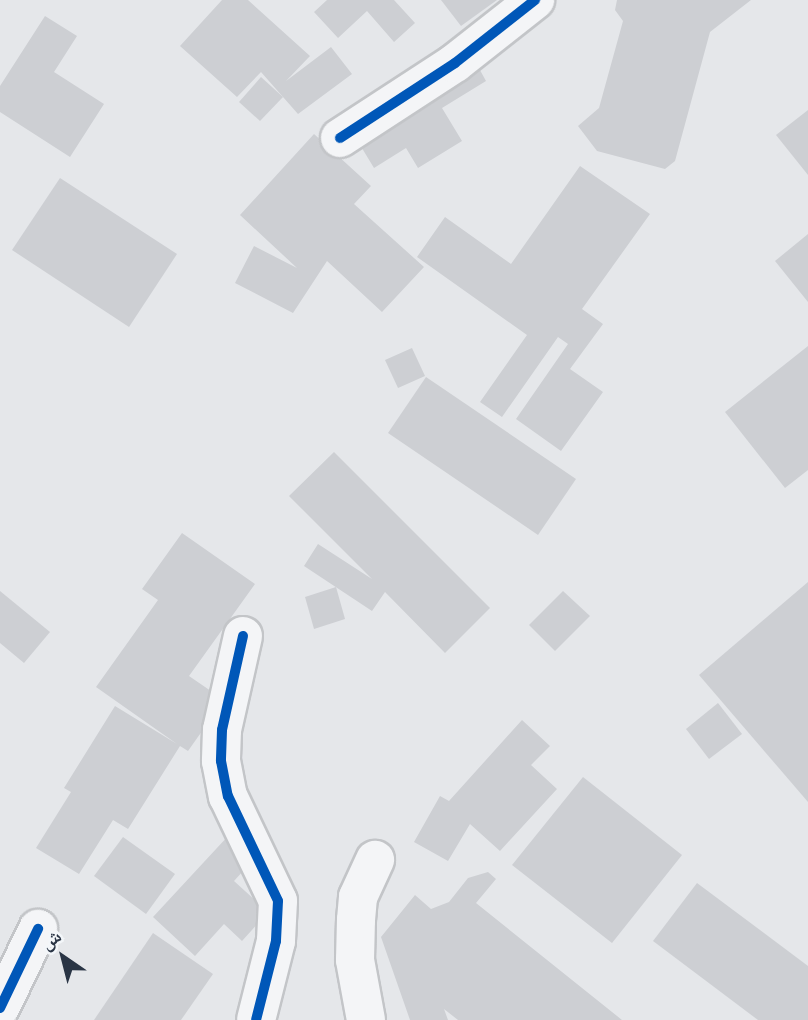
<!DOCTYPE html>
<html>
<head>
<meta charset="utf-8">
<style>
	body { margin:0 }
	#map { position:relative; width:808px; height:1020px; overflow:hidden; background:#e5e7ea; font-family:"Roboto Condensed","Noto Naskh Arabic",sans-serif }
	div>[style] { position:absolute }
	.building>* { inset:0; background:#cdcfd3 }
	.roads { filter:drop-shadow(2px 0 #c3c5c8) drop-shadow(-2px 0 #c3c5c8) drop-shadow(0 2px #c3c5c8) drop-shadow(0 -2px #c3c5c8) }
	.minor>* { height:38px; margin:-19px; padding:0 19px; transform-origin:19px; border-radius:19px; background:#f4f5f7 }
	.cycleway>* { height:10px; margin:-5px; padding:0 5px; transform-origin:5px; border-radius:5px; background:#0057b8 }
	span { translate:-50% -50%; white-space:nowrap; text-align:center; line-height:1.15; -webkit-text-stroke:7px #f3f6f9; paint-order:stroke }
	.north { position:absolute; left:28px; top:922px; width:70px; height:70px; -webkit-text-stroke:5px #f3f6f9; paint-order:stroke; rotate:325deg; font-size:19px; font-weight:700; line-height:28px; text-align:center; color:#2a3545 }
	.north::after { content:''; display:block; margin:auto; width:24px; height:32px; background:#2a3545; clip-path:polygon(50% 0,100% 100%,50% 72%,0 100%) }
</style>
</head>
<body>
<div id="map">
	<div class="building">
		<div style="clip-path:polygon(222px 0,248px 0,310px 56px,286px 81px,331px 47px,352px 74px,298px 114px,261px 72px,237px 97px,180px 46px)"></div>
		<div style="clip-path:polygon(327px 0,394px 0,415px 23px,394px 42px,367px 11px,338px 38px,314px 12px)"></div>
		<div style="clip-path:polygon(441px 0,497px 0,461px 26px)"></div>
		<div style="clip-path:polygon(617px 0,751px 0,710px 32px,675px 161px,665px 169px,597px 151px,578px 126px,599px 108px,623px 21px,615px 10px)"></div>
		<div style="clip-path:polygon(45px 16px,77px 36px,54px 72px,104px 104px,70px 157px,0 112px,0 86px)"></div>
		<div style="clip-path:polygon(475px 61px,486px 81px,442px 108px,462px 141px,418px 168px,406px 148px,374px 168px,354px 135px)"></div>
		<div style="clip-path:polygon(261px 77px,283px 97px,260px 121px,239px 102px)"></div>
		<div style="clip-path:polygon(808px 110px,808px 175px,776px 135px)"></div>
		<div style="clip-path:polygon(314px 134px,371px 186px,354px 204px,424px 267px,382px 312px,327px 261px,293px 313px,235px 283px,254px 246px,297px 268px,240px 215px)"></div>
		<div style="clip-path:polygon(580px 166px,650px 214px,582px 309px,603px 324px,570px 369px,603px 392px,561px 451px,516px 419px,568px 344px,558px 337px,502px 417px,480px 402px,527px 335px,417px 257px,445px 217px,511px 264px)"></div>
		<div style="clip-path:polygon(60px 178px,177px 254px,129px 327px,12px 250px)"></div>
		<div style="clip-path:polygon(808px 234px,808px 302px,775px 261px)"></div>
		<div style="clip-path:polygon(808px 346px,808px 470px,785px 488px,725px 412px)"></div>
		<div style="clip-path:polygon(412px 348px,425px 376px,398px 388px,385px 360px)"></div>
		<div style="clip-path:polygon(426px 377px,576px 479px,538px 535px,388px 433px)"></div>
		<div style="clip-path:polygon(334px 452px,490px 608px,445px 653px,385px 592px,372px 611px,304px 566px,318px 544px,372px 579px,289px 496px)"></div>
		<div style="clip-path:polygon(182px 533px,255px 584px,189px 676px,224px 700px,188px 751px,180px 746px,128px 829px,113px 820px,79px 874px,36px 848px,71px 792px,64px 788px,115px 706px,177px 744px,96px 687px,158px 600px,142px 589px)"></div>
		<div style="clip-path:polygon(808px 582px,808px 802px,699px 675px)"></div>
		<div style="clip-path:polygon(336px 587px,345px 619px,314px 629px,305px 597px)"></div>
		<div style="clip-path:polygon(0 591px,50px 632px,24px 663px,0 643px)"></div>
		<div style="clip-path:polygon(563px 591px,590px 616px,555px 651px,529px 625px)"></div>
		<div style="clip-path:polygon(718px 703px,742px 734px,709px 759px,686px 729px)"></div>
		<div style="clip-path:polygon(522px 720px,550px 746px,531px 765px,557px 789px,500px 851px,470px 824px,448px 861px,414px 842px,440px 796px,449px 801px)"></div>
		<div style="clip-path:polygon(583px 777px,682px 855px,612px 943px,512px 865px)"></div>
		<div style="clip-path:polygon(229px 835px,254px 859px,234px 881px,268px 912px,242px 941px,224px 924px,195px 956px,153px 917px)"></div>
		<div style="clip-path:polygon(123px 837px,175px 874px,146px 914px,94px 876px)"></div>
		<div style="clip-path:polygon(488px 872px,496px 879px,476px 903px,622px 1020px,458px 1020px,444px 1009px,448px 1020px,410px 1020px,381px 937px,415px 895px,431px 909px,449px 902px,468px 878px)"></div>
		<div style="clip-path:polygon(697px 883px,808px 966px,808px 1020px,758px 1020px,653px 941px)"></div>
		<div style="clip-path:polygon(153px 933px,213px 974px,181px 1020px,94px 1020px)"></div>
	</div>
	<div class="roads">
		<div class="minor">
			<div style="left:340px;top:138px;width:137px;rotate:-33.1deg"></div>
			<div style="left:455px;top:63px;width:102px;rotate:-38.2deg"></div>
			<div style="left:243px;top:636px;width:96px;rotate:102.6deg"></div>
			<div style="left:222px;top:730px;width:31px;rotate:92deg"></div>
			<div style="left:221px;top:761px;width:36px;rotate:79deg"></div>
			<div style="left:228px;top:796px;width:116px;rotate:64.5deg"></div>
			<div style="left:278px;top:901px;width:40px;rotate:92.9deg"></div>
			<div style="left:276px;top:941px;width:81px;rotate:104.2deg"></div>
			<div style="left:0;top:1008px;width:88px;rotate:-64.3deg"></div>
			<div style="left:366px;top:1020px;width:61px;rotate:-100.4deg"></div>
			<div style="left:355px;top:960px;width:40px;rotate:-88.6deg"></div>
			<div style="left:356px;top:920px;width:23px;rotate:-85deg"></div>
			<div style="left:358px;top:897px;width:41px;rotate:-65.3deg"></div>
		</div>
	</div>
	<div class="cycleway">
		<div style="left:340px;top:138px;width:137px;rotate:-33.1deg"></div>
		<div style="left:455px;top:63px;width:102px;rotate:-38.2deg"></div>
		<div style="left:243px;top:636px;width:96px;rotate:102.6deg"></div>
		<div style="left:222px;top:730px;width:31px;rotate:92deg"></div>
		<div style="left:221px;top:761px;width:36px;rotate:79deg"></div>
		<div style="left:228px;top:796px;width:116px;rotate:64.5deg"></div>
		<div style="left:278px;top:901px;width:40px;rotate:92.9deg"></div>
		<div style="left:276px;top:941px;width:81px;rotate:104.2deg"></div>
		<div style="left:0;top:1008px;width:88px;rotate:-64.3deg"></div>
	</div>
	<div class="north">ش</div>
</div>
</body>
</html>
